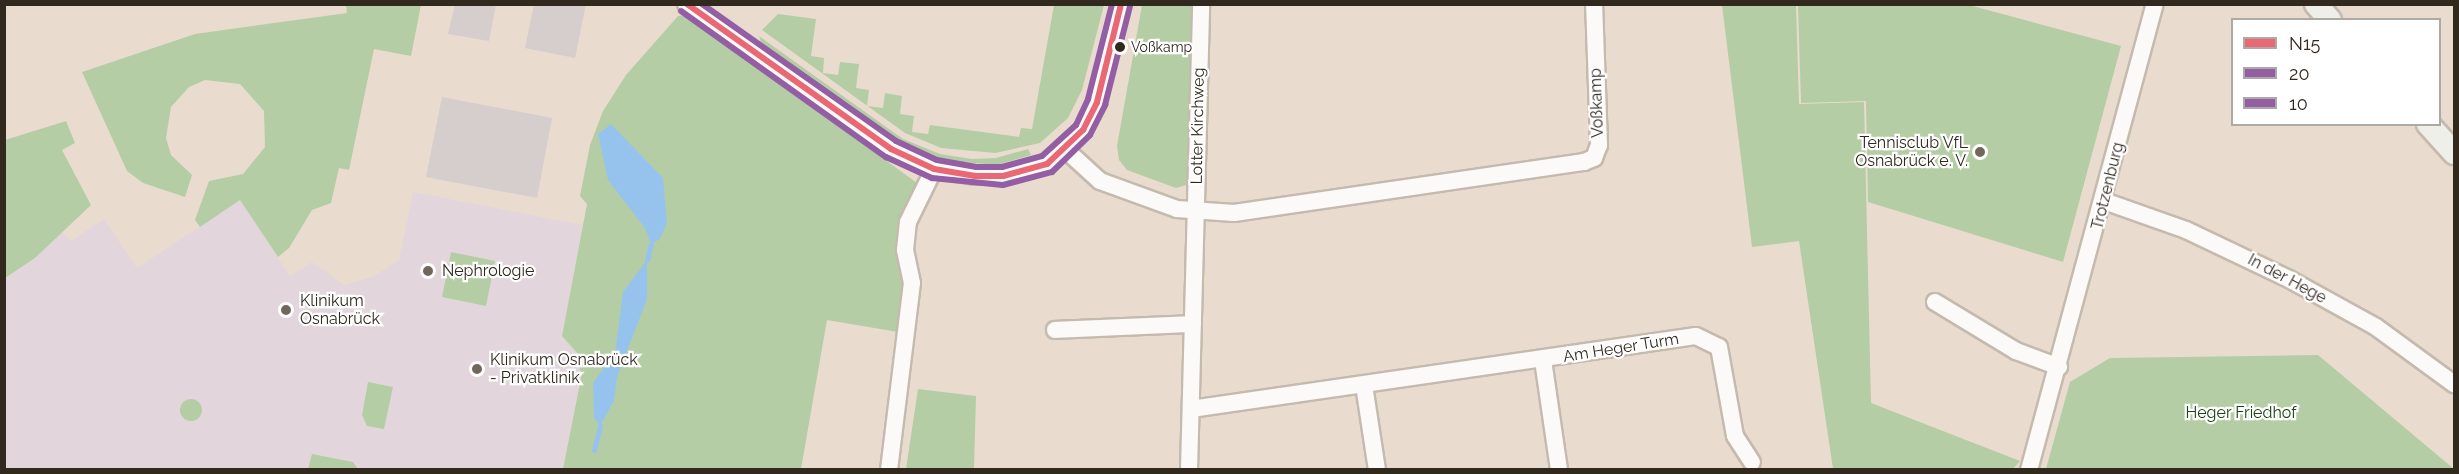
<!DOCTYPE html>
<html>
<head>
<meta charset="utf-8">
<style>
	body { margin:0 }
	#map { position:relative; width:2459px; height:474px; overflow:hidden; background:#e9dcce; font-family:Raleway,sans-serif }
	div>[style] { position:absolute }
	.medical>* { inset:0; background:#e2d6dc }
	.green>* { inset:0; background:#b5cda4 }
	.round { border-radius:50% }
	.water>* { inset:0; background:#96c3ee }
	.stream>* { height:5px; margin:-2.5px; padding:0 2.5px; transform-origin:2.5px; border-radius:2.5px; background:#96c3ee }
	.building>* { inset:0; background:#d5cecd }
	.roads { filter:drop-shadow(2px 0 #c4baae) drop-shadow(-2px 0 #c4baae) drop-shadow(0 2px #c4baae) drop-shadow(0 -2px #c4baae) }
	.street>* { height:16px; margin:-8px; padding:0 8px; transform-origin:8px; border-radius:8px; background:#fcfaf8 }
	.secondary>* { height:22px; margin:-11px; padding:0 11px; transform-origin:11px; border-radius:11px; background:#efefea }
	.bus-1>* { height:6px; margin:-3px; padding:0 3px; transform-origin:3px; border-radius:3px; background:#ea6874 }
	.bus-2>* { height:6px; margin:-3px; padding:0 3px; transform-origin:3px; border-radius:3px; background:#945ea4 }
	.bus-3>* { height:6px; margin:-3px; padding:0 3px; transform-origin:3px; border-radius:3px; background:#945ea4 }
	.dots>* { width:16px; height:16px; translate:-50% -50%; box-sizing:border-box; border:3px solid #fff; border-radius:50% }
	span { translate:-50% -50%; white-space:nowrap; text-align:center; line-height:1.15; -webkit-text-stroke:4.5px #fff; paint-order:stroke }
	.bus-label { font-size:14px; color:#31281e }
	.left { translate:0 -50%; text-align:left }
	.street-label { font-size:16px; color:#31281e }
	.poi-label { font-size:16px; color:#31281e }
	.right { translate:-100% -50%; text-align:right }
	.park-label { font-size:16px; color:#194312 }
	.frame { position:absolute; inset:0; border:6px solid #31281e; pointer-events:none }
	.legend { position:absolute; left:2231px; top:18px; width:210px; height:108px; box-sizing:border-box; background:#fff; border:2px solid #ada9a5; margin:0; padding:8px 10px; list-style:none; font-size:18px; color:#31281e }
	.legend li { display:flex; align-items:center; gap:12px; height:30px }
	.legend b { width:30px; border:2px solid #ada9a5 }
</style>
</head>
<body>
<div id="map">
	<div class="medical">
		<div style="clip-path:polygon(413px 192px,583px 225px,562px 335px,578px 354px,581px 378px,563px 469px,5px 470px,5px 278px,35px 258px,61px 230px,71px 241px,104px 219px,137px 268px,240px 200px,290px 276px,312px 262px,344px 285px,374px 276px,399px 260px)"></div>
	</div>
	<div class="green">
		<div style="clip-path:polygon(346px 5px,421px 5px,411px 56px,374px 49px,349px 170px,339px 168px,331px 203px,312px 210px,289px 248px,278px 257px,240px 200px,200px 227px,195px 220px,209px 181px,243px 174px,265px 147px,264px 111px,240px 84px,205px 80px,189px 87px,171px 107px,166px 138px,171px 155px,192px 175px,185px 197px,143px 183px,127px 171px,82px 72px,195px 34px,347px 13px)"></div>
		<div style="clip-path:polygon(1054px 5px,1104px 5px,1082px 90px,1068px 118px,1040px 143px,995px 153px,941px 148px,905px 133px,762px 30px,778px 14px,816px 19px,811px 56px,824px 58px,823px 73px,838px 75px,840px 62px,859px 64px,856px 88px,869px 90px,867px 106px,883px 108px,885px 93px,902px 96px,900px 114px,914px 116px,912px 132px,928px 134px,930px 125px,1019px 137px,1021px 128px,1032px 129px)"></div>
		<div style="clip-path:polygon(1142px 5px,1192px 5px,1189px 184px,1176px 188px,1127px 170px,1119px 160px,1117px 146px)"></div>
		<div style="clip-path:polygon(1722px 5px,1796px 5px,1799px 104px,1864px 102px,1871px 403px,2020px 461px,2013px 469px,1833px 469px,1799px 241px,1752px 247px)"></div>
		<div style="clip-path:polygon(1798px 5px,1969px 5px,2121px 46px,2063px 262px,1868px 202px,1866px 101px,1801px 103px)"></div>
		<div style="clip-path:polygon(686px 15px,917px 183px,898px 225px,903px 287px,898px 332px,827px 320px,801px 469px,563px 469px,581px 378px,578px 354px,562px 336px,587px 204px,580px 196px,590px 145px,603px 111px,626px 75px,678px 16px)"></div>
		<div style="clip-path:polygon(759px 36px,903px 139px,940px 154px,972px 159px,996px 158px,1028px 149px,1031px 155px,997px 165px,938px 160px,898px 141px,762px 45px)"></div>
		<div style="clip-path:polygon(66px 121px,75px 143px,62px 150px,91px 205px,35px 258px,5px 278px,5px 140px)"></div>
		<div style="clip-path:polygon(451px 252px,495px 261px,486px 306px,442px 297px)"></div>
		<div style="clip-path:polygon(2318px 355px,2454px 469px,2046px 469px,2070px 382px,2110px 358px)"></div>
		<div style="clip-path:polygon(368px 382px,393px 387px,384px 429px,367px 426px,362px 415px)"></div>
		<div style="clip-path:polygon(918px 389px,976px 396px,974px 469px,906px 469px)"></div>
		<div class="round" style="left:180px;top:399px;width:22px;height:22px"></div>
		<div style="clip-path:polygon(312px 454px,353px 462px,358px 469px,308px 469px)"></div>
	</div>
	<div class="water">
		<div style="clip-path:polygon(611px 124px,663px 178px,667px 223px,660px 239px,651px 244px,645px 228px,608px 180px,598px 134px)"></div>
		<div style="clip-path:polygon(647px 260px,647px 299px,617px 377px,614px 401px,600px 426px,594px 418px,593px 383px,615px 353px,623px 292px)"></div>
	</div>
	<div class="stream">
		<div style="left:647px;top:260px;width:16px;rotate:-76deg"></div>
		<div style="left:594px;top:450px;width:25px;rotate:-76deg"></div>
	</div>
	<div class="building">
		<div style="clip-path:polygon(455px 4px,496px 4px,489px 41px,448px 34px)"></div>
		<div style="clip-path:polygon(534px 4px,586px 4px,575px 58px,525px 48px)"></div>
		<div style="clip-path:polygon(442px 97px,552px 118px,537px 198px,426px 177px)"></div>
	</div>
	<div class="roads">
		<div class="street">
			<div style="left:686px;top:4px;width:251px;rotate:35.3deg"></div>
			<div style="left:891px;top:149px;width:47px;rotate:24.9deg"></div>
			<div style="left:934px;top:169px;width:42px;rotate:9.7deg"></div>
			<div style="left:975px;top:176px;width:28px"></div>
			<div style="left:1003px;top:176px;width:46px;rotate:-15.3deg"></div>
			<div style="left:1047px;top:164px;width:50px;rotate:-43.4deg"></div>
			<div style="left:1083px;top:130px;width:31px;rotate:-63deg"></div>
			<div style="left:1097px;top:102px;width:101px;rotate:-76.2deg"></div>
			<div style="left:1066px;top:150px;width:46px;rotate:42.4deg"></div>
			<div style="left:1100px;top:181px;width:82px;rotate:20deg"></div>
			<div style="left:1177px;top:209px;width:57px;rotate:4deg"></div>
			<div style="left:1234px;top:213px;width:354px;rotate:-8.3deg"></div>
			<div style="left:1584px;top:162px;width:11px;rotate:-22deg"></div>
			<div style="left:1594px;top:158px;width:14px;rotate:-69deg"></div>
			<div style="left:1599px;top:145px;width:141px;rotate:-92deg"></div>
			<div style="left:2104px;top:201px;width:87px;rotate:19.5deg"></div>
			<div style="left:2186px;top:230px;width:114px;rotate:25.4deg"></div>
			<div style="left:2289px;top:279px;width:99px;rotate:28.9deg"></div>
			<div style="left:2376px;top:327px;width:97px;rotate:36.2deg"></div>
			<div style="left:1935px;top:302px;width:95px;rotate:31.2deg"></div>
			<div style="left:2016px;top:351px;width:46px;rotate:20.4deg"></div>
			<div style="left:1055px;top:330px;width:138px;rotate:-2.5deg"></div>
			<div style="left:1543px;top:360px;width:111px;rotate:81.7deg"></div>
			<div style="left:1364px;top:385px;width:86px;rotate:81.3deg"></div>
			<div style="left:1191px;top:409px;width:510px;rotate:-8.23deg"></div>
			<div style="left:1696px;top:336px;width:25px;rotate:26deg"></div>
			<div style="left:1719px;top:347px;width:90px;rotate:79.8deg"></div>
			<div style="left:1735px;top:436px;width:31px;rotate:57deg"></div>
			<div style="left:889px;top:470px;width:188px;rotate:-83deg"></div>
			<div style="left:912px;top:283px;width:34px;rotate:-102deg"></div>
			<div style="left:905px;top:250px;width:28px;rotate:-84deg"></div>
			<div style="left:908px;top:222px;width:59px;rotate:-63.9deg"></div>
			<div style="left:1189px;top:470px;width:466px;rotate:-88.5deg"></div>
			<div style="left:2029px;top:470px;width:483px;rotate:-74.9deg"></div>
		</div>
		<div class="secondary">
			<div style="left:2316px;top:4px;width:21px;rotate:49deg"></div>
			<div style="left:2428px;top:124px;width:39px;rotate:48deg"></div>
		</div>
	</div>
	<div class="bus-1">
		<div style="left:687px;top:4px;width:250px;rotate:35.4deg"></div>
		<div style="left:891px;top:149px;width:47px;rotate:24.9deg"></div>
		<div style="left:934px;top:169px;width:42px;rotate:9.7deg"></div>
		<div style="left:975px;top:176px;width:28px"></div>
		<div style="left:1003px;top:176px;width:46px;rotate:-15.3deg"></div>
		<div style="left:1047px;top:164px;width:50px;rotate:-43.4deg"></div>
		<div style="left:1083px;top:130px;width:31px;rotate:-63deg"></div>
		<div style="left:1097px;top:102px;width:101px;rotate:-76.2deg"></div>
	</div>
	<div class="bus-2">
		<div style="left:681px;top:11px;width:252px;rotate:35.5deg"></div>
		<div style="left:886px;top:157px;width:51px;rotate:24.5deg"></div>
		<div style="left:932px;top:178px;width:71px;rotate:5.6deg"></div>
		<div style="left:1003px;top:185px;width:51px;rotate:-14.9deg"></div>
		<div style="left:1052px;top:172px;width:53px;rotate:-44.2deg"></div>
		<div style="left:1090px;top:135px;width:34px;rotate:-63deg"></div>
		<div style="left:1105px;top:105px;width:102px;rotate:-75.8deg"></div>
	</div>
	<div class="bus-3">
		<div style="left:702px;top:4px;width:237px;rotate:35.2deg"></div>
		<div style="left:896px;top:141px;width:45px;rotate:24.9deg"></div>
		<div style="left:937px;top:160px;width:40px;rotate:10deg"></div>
		<div style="left:976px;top:167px;width:26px"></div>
		<div style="left:1002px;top:167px;width:41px;rotate:-15.4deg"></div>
		<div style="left:1042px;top:156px;width:46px;rotate:-42.4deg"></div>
		<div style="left:1076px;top:125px;width:29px;rotate:-65deg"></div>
		<div style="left:1088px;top:99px;width:98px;rotate:-75.8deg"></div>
	</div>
	<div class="dots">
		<div style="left:1120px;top:47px;background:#31281e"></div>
		<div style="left:1980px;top:152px;background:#71675c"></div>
		<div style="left:428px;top:271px;background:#71675c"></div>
		<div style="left:286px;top:310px;background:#71675c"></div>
		<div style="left:477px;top:369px;background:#71675c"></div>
	</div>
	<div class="bus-label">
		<span class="left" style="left:1131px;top:47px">Voßkamp</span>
	</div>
	<div class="street-label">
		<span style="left:1597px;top:103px;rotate:-92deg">Voßkamp</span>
		<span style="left:1198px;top:126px;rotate:-89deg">Lotter Kirchweg</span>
		<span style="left:2108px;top:186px;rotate:-76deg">Trotzenburg</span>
		<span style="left:2287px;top:279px;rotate:28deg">In der Hege</span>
		<span style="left:1621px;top:348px;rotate:-9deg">Am Heger Turm</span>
	</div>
	<div class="poi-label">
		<span class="right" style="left:1968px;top:152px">Tennisclub VfL<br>Osnabrück e. V.</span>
		<span class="left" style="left:442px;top:271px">Nephrologie</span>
		<span class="left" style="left:300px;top:310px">Klinikum<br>Osnabrück</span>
		<span class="left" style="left:490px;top:369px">Klinikum Osnabrück<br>- Privatklinik</span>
	</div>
	<div class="park-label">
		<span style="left:2241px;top:413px">Heger Friedhof</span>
	</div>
	<div class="frame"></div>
	<ul class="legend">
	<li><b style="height:8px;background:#ea6874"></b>N15</li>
	<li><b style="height:8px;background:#945ea4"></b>20</li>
	<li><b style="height:8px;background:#945ea4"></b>10</li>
	</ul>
</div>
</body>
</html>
